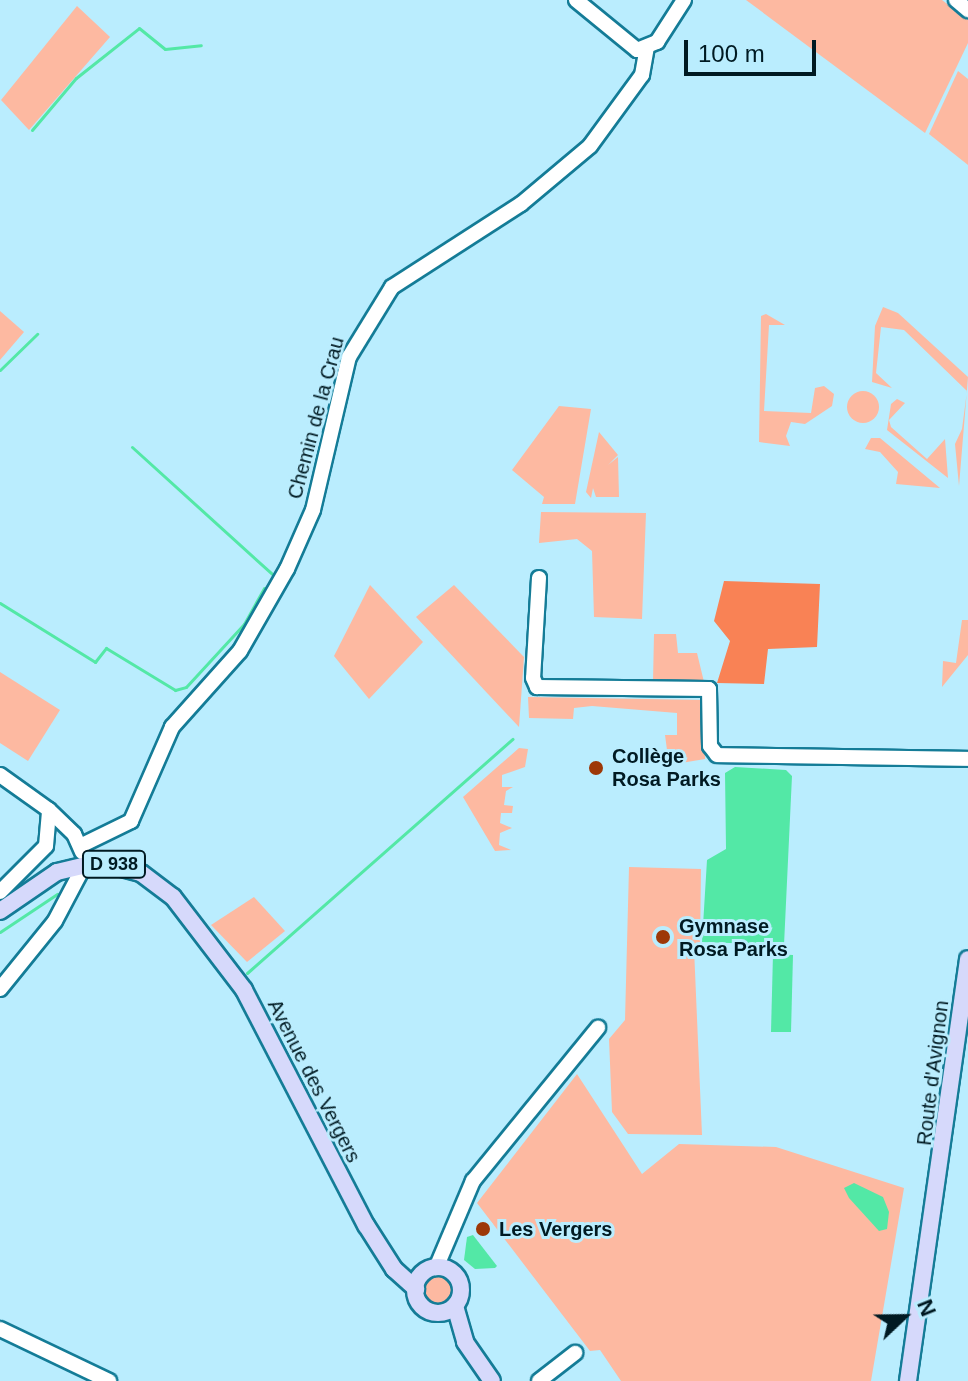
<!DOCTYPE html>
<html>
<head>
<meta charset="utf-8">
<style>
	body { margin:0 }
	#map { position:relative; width:968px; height:1381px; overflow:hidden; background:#baedfe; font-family:Arial,sans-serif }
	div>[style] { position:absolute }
	.green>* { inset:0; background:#fdb9a1 }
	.round { border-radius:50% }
	.forest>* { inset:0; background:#f98255 }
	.water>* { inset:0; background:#53e8a6 }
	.stream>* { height:3px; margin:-1.5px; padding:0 1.5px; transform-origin:1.5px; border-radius:1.5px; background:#53e8a6 }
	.roads { filter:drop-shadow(2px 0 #147c97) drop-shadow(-2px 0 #147c97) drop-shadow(0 2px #147c97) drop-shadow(0 -2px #147c97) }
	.minor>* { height:14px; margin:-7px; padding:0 7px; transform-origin:7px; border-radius:7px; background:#fff }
	.major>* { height:16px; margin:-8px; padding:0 8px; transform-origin:8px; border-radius:8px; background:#d6d9fb }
	.major>.ring { margin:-8px; padding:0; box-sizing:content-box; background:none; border:16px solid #d6d9fb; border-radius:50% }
	.dots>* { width:22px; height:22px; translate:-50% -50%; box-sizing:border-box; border:4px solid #baedfe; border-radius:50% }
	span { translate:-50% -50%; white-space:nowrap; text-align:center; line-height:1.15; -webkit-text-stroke:6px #baedfe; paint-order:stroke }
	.shield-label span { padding:2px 6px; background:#baedfe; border:2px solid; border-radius:6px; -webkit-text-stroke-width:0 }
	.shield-label { font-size:18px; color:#001a22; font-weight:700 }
	.street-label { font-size:20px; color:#001a22 }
	.poi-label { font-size:20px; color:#001a22; font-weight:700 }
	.left { translate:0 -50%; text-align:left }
	.north { position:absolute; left:864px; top:1277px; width:80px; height:80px; -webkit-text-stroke:6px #baedfe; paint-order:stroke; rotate:68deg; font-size:22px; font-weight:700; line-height:32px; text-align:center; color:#001a22 }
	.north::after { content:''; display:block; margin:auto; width:28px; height:36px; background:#001a22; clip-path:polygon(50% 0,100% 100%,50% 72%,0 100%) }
	.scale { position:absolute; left:684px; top:40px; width:132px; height:36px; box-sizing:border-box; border:4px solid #001a22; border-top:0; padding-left:10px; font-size:24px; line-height:28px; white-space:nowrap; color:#001a22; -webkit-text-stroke:6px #baedfe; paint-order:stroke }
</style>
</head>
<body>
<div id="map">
	<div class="green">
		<div style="clip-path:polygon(746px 0,942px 0,968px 20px,968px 43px,925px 133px)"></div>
		<div style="clip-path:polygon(77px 6px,110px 37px,29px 130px,1px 100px)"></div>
		<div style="clip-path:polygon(958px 71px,968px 79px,968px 165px,929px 134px)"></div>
		<div style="clip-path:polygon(883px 307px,898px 313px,968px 377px,959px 486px,955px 444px,962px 429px,967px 391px,904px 330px,881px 327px,876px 373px,892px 388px,872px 382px,875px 326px)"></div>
		<div style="clip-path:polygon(0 311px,24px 332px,0 360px)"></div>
		<div style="clip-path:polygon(766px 314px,785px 325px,769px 325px,764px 411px,811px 413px,815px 388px,824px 386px,834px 394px,832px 406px,805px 424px,791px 422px,786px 436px,790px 446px,759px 442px,761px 316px)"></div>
		<div class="round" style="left:847px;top:391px;width:32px;height:32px"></div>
		<div style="clip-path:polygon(897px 399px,905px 403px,889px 420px,891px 427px,927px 459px,945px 439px,948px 478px,887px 430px,891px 404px)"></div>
		<div style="clip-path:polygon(559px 406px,591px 409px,575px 504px,542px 504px,544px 497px,512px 470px)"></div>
		<div style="clip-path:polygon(599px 432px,618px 455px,608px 465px,618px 457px,619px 497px,596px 497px,593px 488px,591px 498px,586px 492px)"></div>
		<div style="clip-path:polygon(871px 438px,880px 438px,940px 488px,896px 484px,898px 472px,880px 452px,865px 449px)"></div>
		<div style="clip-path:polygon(541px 512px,646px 513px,642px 619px,594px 617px,592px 551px,577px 539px,539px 543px)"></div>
		<div style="clip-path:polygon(370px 585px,423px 642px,369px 699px,334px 656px)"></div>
		<div style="clip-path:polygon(454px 585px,524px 657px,519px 727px,416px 617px)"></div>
		<div style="clip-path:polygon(962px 620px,968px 620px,968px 655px,942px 687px,943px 661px,956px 663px)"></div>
		<div style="clip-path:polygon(654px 634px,676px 634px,678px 653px,697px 653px,704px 682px,653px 681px)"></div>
		<div style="clip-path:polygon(0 672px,60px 710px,28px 761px,0 743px)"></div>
		<div style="clip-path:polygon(528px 697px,704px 700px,705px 759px,669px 765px,665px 735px,677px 735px,677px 713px,592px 706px,574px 708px,573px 719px,529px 718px)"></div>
		<div style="clip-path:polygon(519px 748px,528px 749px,525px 767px,502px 775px,502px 787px,513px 787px,506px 791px,504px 805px,513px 806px,512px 813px,501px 813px,500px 823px,512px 828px,500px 833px,499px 845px,511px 850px,495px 851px,463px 797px)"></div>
		<div style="clip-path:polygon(629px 867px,701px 869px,700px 948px,694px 948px,702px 1135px,628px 1134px,612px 1112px,609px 1039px,625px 1020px)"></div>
		<div style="clip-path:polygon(254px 897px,285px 931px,247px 962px,211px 925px)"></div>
		<div style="clip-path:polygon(577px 1074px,642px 1174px,679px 1144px,776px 1147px,904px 1188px,871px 1381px,621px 1381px,600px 1350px,590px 1351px,477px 1203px)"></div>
		<div class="round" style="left:424px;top:1275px;width:30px;height:30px"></div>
	</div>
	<div class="forest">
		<div style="clip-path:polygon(724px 581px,820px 584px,817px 647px,768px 649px,764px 684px,717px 683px,730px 641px,714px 621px)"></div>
	</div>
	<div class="water">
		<div style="clip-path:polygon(735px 767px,786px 770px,792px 776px,784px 945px,702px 942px,707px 860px,726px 849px,725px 773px)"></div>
		<div style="clip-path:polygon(773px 954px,793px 955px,791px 1032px,771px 1032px)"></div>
		<div style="clip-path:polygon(854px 1183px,883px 1197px,889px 1212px,887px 1229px,879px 1231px,849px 1198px,844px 1188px)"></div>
		<div style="clip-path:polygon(473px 1235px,497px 1266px,495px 1268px,475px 1269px,464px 1260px,467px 1237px)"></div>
	</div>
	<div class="stream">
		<div style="left:32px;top:130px;width:68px;rotate:-49.8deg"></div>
		<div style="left:76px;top:78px;width:80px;rotate:-38.4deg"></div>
		<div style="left:139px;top:28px;width:33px;rotate:39deg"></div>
		<div style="left:165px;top:49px;width:36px;rotate:-6deg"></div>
		<div style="left:0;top:370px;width:52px;rotate:-44.2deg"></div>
		<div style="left:132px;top:447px;width:189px;rotate:42.2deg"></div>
		<div style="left:0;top:603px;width:112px;rotate:31.8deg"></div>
		<div style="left:95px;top:662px;width:18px;rotate:-52deg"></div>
		<div style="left:106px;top:648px;width:81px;rotate:31.3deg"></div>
		<div style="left:175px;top:690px;width:11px;rotate:-15deg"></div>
		<div style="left:186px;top:687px;width:86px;rotate:-47.4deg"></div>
		<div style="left:244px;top:624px;width:41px;rotate:-60.9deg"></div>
		<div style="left:0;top:932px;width:69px;rotate:-33.7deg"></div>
		<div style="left:247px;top:973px;width:354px;rotate:-41.4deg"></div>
	</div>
	<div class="roads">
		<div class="minor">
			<div style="left:576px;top:0;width:79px;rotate:39.3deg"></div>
			<div style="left:637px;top:50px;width:22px;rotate:-22deg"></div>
			<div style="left:657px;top:42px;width:50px;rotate:-57.3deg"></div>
			<div style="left:956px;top:0;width:16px;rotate:40deg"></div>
			<div style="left:539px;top:578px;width:100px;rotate:93.4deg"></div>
			<div style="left:533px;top:678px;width:10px;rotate:66deg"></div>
			<div style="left:537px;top:687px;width:172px;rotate:0.7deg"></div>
			<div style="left:709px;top:689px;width:57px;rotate:89deg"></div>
			<div style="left:710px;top:746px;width:11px;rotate:52deg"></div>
			<div style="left:717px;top:755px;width:251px;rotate:0.9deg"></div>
			<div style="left:0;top:775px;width:60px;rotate:35.5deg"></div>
			<div style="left:49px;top:810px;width:35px;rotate:44deg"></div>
			<div style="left:74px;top:834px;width:20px;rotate:66deg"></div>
			<div style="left:80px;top:846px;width:57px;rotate:-26.1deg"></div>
			<div style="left:131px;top:821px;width:103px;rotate:-66.4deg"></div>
			<div style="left:172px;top:727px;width:102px;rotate:-48.2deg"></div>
			<div style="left:240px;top:651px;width:95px;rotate:-60.2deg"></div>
			<div style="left:287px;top:569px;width:64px;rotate:-66.2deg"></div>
			<div style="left:313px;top:510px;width:157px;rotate:-76.8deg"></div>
			<div style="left:349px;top:357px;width:82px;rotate:-58.4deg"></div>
			<div style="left:392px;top:287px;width:153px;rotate:-32.8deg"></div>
			<div style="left:521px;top:204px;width:90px;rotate:-40deg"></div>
			<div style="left:590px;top:146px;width:88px;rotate:-53.8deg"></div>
			<div style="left:642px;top:75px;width:27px;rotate:-80deg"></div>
			<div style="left:0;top:892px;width:65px;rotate:-45deg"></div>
			<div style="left:46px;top:846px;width:36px;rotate:-85deg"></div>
			<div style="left:0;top:989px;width:87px;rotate:-51deg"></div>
			<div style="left:55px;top:921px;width:64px;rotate:-62.2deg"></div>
			<div style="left:436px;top:1268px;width:95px;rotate:-67deg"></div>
			<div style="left:473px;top:1181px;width:198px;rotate:-50.8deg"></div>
			<div style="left:0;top:1329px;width:121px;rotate:25.5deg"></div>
			<div style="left:539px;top:1381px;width:46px;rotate:-37.9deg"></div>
		</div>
		<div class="major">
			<div style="left:0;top:911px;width:69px;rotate:-34.4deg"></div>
			<div style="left:57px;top:872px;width:43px;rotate:-13.4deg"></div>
			<div style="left:99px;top:862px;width:43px;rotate:14.7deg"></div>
			<div style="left:141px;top:873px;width:40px;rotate:37deg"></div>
			<div style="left:173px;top:897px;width:117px;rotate:52.6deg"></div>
			<div style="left:244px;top:990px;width:265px;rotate:62.6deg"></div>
			<div style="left:366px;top:1225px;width:52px;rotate:57.5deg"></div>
			<div style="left:394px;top:1269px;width:30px;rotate:42deg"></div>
			<div class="ring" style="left:415px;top:1267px;width:30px;height:30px"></div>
			<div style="left:455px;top:1306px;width:37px;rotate:74deg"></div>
			<div style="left:465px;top:1342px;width:47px;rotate:55.3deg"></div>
			<div style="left:908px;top:1381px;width:426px;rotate:-81.9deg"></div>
		</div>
	</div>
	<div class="dots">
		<div style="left:596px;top:768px;background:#9d3808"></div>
		<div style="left:663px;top:937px;background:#9d3808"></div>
		<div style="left:483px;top:1229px;background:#9d3808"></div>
	</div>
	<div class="shield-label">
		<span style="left:114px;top:864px">D 938</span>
	</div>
	<div class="street-label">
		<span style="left:316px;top:418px;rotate:-75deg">Chemin de la Crau</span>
		<span style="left:933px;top:1073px;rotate:-83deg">Route d'Avignon</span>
		<span style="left:314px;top:1081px;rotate:63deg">Avenue des Vergers</span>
	</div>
	<div class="poi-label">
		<span class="left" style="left:612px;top:768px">Collège<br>Rosa Parks</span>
		<span class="left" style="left:679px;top:938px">Gymnase<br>Rosa Parks</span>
		<span class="left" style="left:499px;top:1229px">Les Vergers</span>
	</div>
	<div class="north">N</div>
	<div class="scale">100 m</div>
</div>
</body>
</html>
